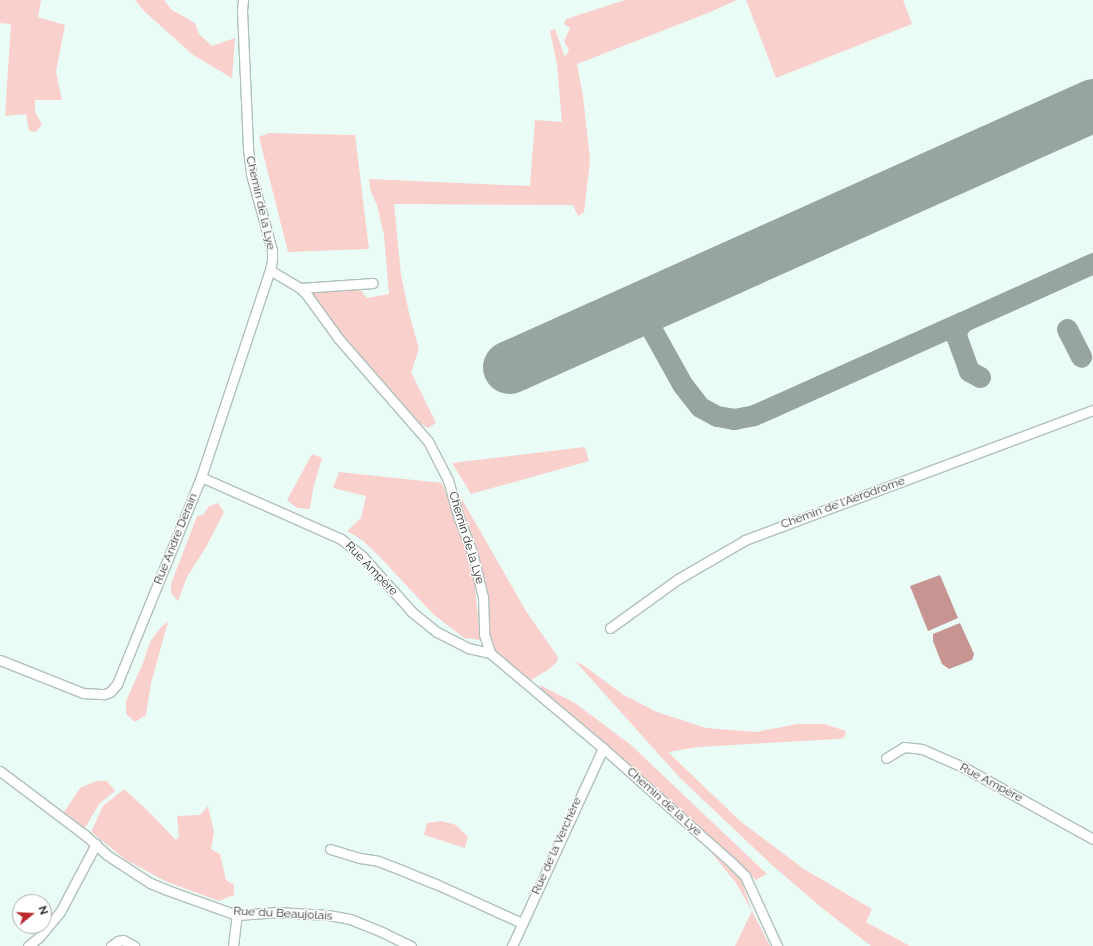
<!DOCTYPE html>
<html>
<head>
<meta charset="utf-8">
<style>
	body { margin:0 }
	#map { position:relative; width:1093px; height:946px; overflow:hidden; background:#eafcf6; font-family:Raleway,sans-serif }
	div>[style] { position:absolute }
	.green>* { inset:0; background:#f9d0cc }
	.water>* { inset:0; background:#c79591 }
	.taxiway>* { height:21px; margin:-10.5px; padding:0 10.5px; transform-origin:10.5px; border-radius:10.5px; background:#98a4a0 }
	.runway>* { height:53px; margin:-26.5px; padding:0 26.5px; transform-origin:26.5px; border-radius:26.5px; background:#98a4a0 }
	.roads { filter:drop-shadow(1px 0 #afc0ba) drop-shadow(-1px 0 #afc0ba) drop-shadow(0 1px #afc0ba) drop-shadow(0 -1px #afc0ba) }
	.minor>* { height:9px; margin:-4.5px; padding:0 4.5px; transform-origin:4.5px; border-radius:4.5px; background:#fff }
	span { translate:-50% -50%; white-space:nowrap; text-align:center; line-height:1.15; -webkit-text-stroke:3px #fff; paint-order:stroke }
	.street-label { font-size:12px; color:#2c3331 }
	.north { position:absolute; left:12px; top:894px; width:40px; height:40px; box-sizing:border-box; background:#fff; border:1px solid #abadad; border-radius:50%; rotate:72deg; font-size:11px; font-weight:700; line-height:16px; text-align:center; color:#2c3331 }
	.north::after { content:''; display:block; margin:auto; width:14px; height:18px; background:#b9292e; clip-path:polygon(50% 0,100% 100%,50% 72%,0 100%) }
</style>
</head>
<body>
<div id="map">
	<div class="green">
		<div style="clip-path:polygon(0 0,41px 0,38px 17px,65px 25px,56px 72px,62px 100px,35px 100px,35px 112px,42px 124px,36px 132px,29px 131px,26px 114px,5px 116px,11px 24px,0 23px)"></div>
		<div style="clip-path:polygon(135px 0,164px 0,172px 10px,195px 23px,199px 34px,212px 46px,235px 38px,232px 78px,193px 55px,144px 11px)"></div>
		<div style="clip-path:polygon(625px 0,737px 0,708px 13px,577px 64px,583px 96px,590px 160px,584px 212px,578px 216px,573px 205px,394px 204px,401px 275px,409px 313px,419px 349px,411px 372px,436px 423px,428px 428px,419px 423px,368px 368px,310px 293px,358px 287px,367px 298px,389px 294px,384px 235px,377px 205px,371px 192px,369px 179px,530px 186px,535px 120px,562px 122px,557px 64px,550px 31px,555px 29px,565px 57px,569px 50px,564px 41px,570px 28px,564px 24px,566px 19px)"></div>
		<div style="clip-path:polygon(746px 0,903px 0,912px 24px,776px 78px)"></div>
		<div style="clip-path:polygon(268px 133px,355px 135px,369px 249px,288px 252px,259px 137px)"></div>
		<div style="clip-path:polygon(585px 447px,589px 461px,471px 494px,452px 463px)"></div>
		<div style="clip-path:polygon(312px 454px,322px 458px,313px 489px,310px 509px,297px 508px,287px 500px)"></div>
		<div style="clip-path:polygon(339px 472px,442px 483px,464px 539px,474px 576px,480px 640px,464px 638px,433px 614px,378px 555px,362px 540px,347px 531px,361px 518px,366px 496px,333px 488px)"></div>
		<div style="clip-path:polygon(455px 487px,526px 611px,558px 657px,557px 662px,548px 670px,531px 680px,493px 649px,488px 639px,489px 619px,483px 580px,473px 545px,463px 519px)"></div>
		<div style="clip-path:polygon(218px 503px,224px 512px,206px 547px,187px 577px,178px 601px,171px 593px,171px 584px,197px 516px,203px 515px,209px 506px)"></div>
		<div style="clip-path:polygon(168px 622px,151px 683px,146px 715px,135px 722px,126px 714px,126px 701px,143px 663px,150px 642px,161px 627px)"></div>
		<div style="clip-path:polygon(575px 661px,586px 667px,622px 694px,657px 712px,706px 728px,756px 732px,797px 724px,824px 724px,846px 731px,844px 738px,838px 739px,699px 747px,668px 752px,740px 821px,804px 869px,872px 909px,866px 922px,910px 946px,871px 946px,822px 908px,772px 865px,680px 778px)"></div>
		<div style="clip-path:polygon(540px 685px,575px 703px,631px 745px,767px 874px,756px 880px,541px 689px)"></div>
		<div style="clip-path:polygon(96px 781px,107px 781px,115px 791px,99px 804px,85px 828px,64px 812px,80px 788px)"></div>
		<div style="clip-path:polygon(124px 789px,149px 812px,176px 840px,179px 836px,177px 816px,200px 815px,208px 806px,214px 832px,211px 849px,220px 854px,226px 880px,234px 885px,234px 895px,219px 901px,167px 882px,126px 860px,91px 832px,103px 806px)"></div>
		<div style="clip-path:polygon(441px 821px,456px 825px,468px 837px,465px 848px,424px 835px,427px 823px)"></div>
		<div style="clip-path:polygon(711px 852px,729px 865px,741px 879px,752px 911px,770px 946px,735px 946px,752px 911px,736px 883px)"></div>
	</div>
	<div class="water">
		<div style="clip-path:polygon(940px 575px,958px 618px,928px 631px,910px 586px)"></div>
		<div style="clip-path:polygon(960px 623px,974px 654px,972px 660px,949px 669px,942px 664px,933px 641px,933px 634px)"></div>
	</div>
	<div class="taxiway">
		<div style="left:627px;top:314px;width:7px"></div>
		<div style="left:634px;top:314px;width:15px;rotate:28deg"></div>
		<div style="left:647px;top:321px;width:72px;rotate:60.9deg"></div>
		<div style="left:682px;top:384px;width:29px;rotate:52deg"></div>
		<div style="left:700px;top:407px;width:19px;rotate:28deg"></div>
		<div style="left:717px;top:416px;width:17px;rotate:10deg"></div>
		<div style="left:734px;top:419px;width:20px;rotate:-11deg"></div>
		<div style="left:754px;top:415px;width:228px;rotate:-24.1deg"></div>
		<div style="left:652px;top:329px;width:14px;rotate:-98deg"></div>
		<div style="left:650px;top:315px;width:17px;rotate:-65deg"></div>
		<div style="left:1067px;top:329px;width:31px;rotate:63deg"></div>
		<div style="left:980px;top:377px;width:13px;rotate:-151deg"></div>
		<div style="left:969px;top:371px;width:37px;rotate:-110deg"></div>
		<div style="left:956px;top:336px;width:6px;rotate:-81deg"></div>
		<div style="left:957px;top:330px;width:9px;rotate:-58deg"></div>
		<div style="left:962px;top:322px;width:144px;rotate:-24.2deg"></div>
	</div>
	<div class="runway">
		<div style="left:509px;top:367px;width:640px;rotate:-24.16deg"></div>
	</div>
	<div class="roads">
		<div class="minor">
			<div style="left:243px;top:0;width:10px;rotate:96deg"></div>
			<div style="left:242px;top:10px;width:138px;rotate:87.5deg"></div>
			<div style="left:248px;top:148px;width:26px;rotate:83deg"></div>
			<div style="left:251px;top:174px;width:79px;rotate:74.6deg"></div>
			<div style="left:272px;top:250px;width:10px;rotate:90deg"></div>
			<div style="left:272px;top:260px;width:10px;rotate:101deg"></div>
			<div style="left:270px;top:270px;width:35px;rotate:31deg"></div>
			<div style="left:300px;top:288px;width:10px;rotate:45deg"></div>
			<div style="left:307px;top:295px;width:53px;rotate:54.2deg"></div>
			<div style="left:338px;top:338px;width:137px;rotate:48.9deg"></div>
			<div style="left:428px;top:441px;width:44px;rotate:62.9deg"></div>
			<div style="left:448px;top:480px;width:40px;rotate:74deg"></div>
			<div style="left:459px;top:518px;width:36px;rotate:69deg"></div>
			<div style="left:472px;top:552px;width:46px;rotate:76.3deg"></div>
			<div style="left:483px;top:597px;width:37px;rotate:88deg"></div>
			<div style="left:484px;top:634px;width:20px;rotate:72deg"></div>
			<div style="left:490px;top:653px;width:148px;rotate:40.1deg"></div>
			<div style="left:603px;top:748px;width:174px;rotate:41.7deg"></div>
			<div style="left:733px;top:864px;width:17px;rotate:45deg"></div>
			<div style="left:745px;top:876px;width:77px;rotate:65.4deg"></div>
			<div style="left:300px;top:288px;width:73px;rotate:-3.9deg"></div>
			<div style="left:201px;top:477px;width:153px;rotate:23.9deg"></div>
			<div style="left:341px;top:539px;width:28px;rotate:39deg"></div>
			<div style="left:363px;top:557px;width:74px;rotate:48.3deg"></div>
			<div style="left:412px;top:612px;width:32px;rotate:39deg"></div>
			<div style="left:437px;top:632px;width:35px;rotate:27deg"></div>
			<div style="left:468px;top:648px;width:23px;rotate:13deg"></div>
			<div style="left:610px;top:628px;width:84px;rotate:-35.8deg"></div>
			<div style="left:678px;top:579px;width:78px;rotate:-30.2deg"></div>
			<div style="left:745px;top:540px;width:371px;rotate:-20.5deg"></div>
			<div style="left:0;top:660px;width:89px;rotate:21.7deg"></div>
			<div style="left:83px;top:693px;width:22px;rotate:3deg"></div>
			<div style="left:105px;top:694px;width:5px;rotate:-22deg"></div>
			<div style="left:110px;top:692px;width:11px;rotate:-49deg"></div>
			<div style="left:117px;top:684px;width:223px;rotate:-67.9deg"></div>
			<div style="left:201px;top:477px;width:218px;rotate:-71.6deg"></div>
			<div style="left:886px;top:758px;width:21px;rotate:-31deg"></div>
			<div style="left:904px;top:747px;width:18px;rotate:6deg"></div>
			<div style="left:922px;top:749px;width:47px;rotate:23.8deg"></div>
			<div style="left:965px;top:768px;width:146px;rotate:29deg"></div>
			<div style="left:0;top:771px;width:106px;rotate:37deg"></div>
			<div style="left:85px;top:835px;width:30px;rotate:42deg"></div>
			<div style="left:107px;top:855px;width:51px;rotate:33.1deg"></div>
			<div style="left:150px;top:883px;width:18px;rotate:22deg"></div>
			<div style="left:167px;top:890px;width:74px;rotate:19.7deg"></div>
			<div style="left:237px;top:915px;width:39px;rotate:-4deg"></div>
			<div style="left:276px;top:912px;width:52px;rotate:3.3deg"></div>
			<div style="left:328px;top:915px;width:22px;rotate:10deg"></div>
			<div style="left:350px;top:919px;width:37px;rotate:22deg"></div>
			<div style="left:384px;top:933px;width:30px;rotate:26deg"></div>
			<div style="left:330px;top:849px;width:31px;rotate:17deg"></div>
			<div style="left:360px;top:858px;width:18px;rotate:9deg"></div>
			<div style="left:378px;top:861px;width:30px;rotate:21deg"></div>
			<div style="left:406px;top:872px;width:32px;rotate:22deg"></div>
			<div style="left:436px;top:884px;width:94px;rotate:24.4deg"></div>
			<div style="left:28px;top:946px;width:14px;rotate:-39deg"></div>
			<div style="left:39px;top:937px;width:33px;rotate:-50deg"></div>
			<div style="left:60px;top:912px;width:77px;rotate:-62.1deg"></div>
			<div style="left:111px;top:946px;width:9px;rotate:-36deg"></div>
			<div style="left:118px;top:941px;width:5px;rotate:-11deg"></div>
			<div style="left:123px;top:940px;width:13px;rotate:29deg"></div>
			<div style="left:233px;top:946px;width:31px;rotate:-83deg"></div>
			<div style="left:512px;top:946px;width:218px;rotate:-65.3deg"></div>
		</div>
	</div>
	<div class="street-label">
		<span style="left:260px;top:203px;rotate:77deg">Chemin de la Lye</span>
		<span style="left:843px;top:503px;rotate:-20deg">Chemin de l'Aérodrome</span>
		<span style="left:466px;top:538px;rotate:73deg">Chemin de la Lye</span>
		<span style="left:176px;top:539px;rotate:-68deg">Rue André Derain</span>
		<span style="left:371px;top:569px;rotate:46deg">Rue Ampère</span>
		<span style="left:991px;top:783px;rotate:28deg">Rue Ampère</span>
		<span style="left:664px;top:802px;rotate:42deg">Chemin de la Lye</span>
		<span style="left:557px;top:846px;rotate:-66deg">Rue de la Verchère</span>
		<span style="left:283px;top:914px;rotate:3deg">Rue du Beaujolais</span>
	</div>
	<div class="north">N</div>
</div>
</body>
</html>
